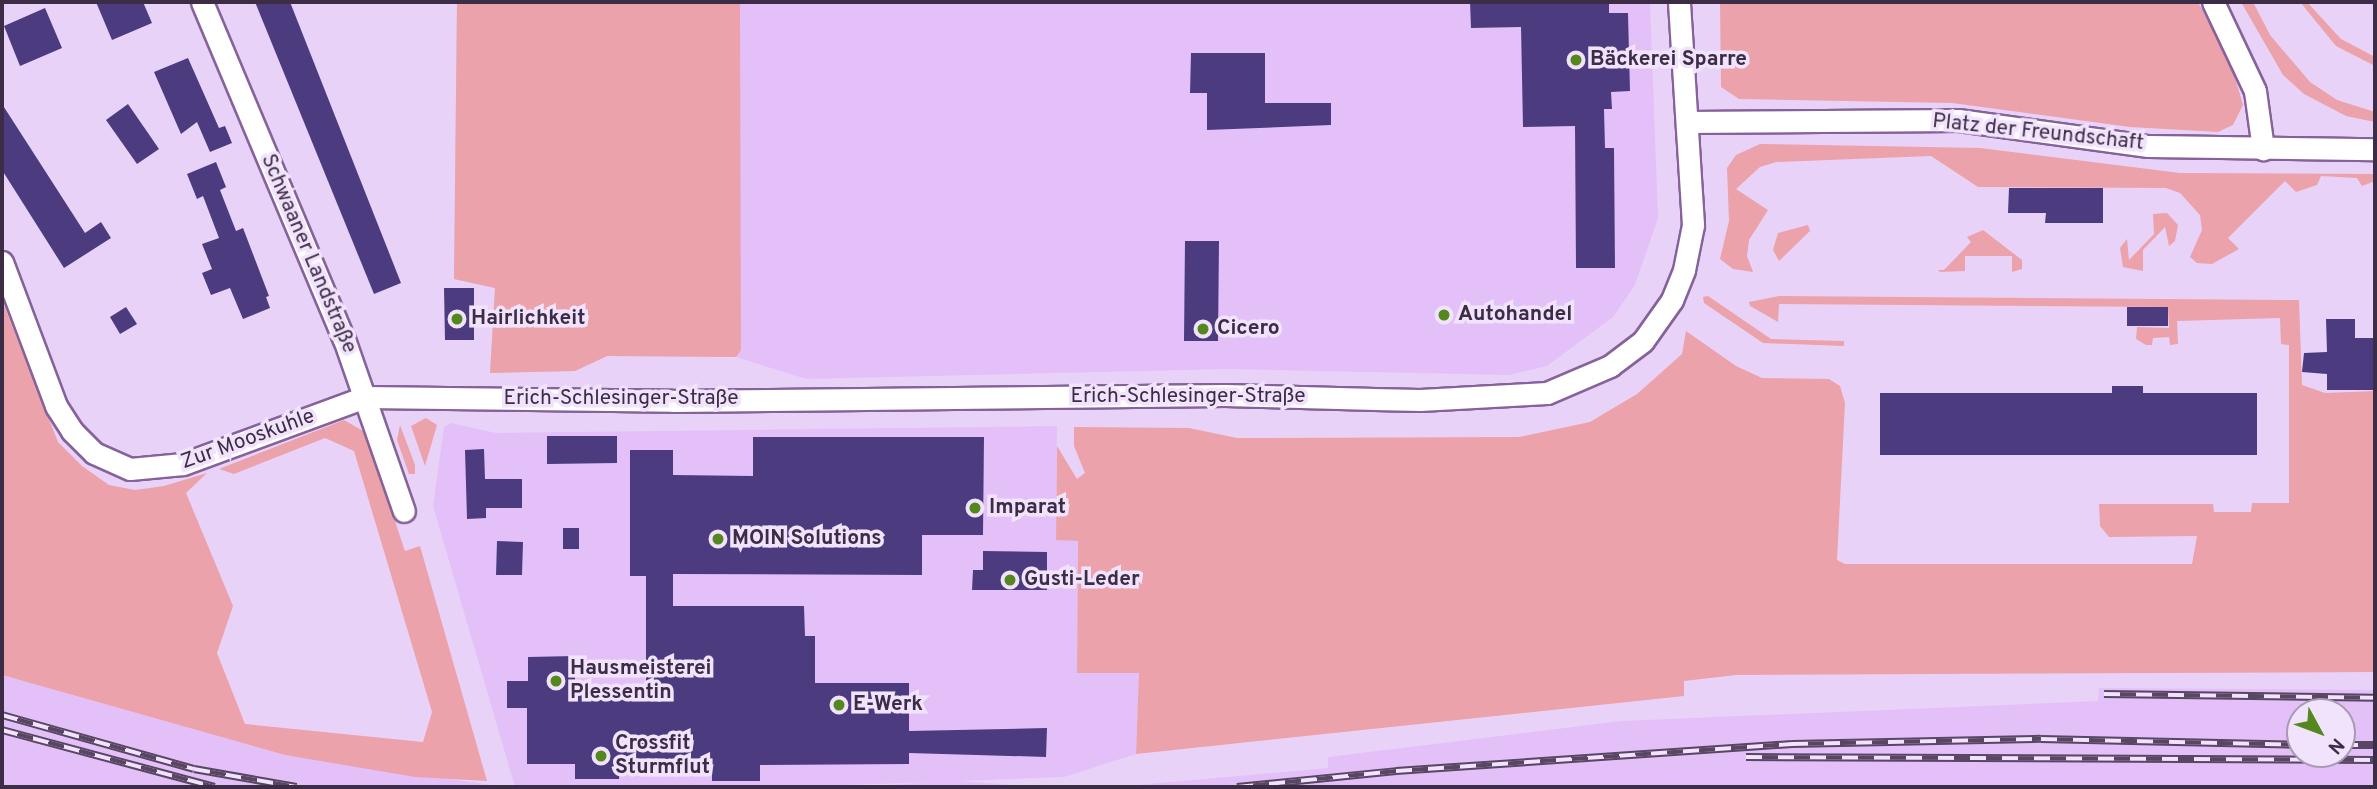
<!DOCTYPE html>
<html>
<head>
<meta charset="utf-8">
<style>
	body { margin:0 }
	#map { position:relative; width:2377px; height:789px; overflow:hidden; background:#e9d2f8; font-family:Overpass,sans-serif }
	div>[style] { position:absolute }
	.built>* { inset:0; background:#e3c1f8 }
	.green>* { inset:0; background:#eba2aa }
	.building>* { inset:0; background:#4c3b7f }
	.roads { filter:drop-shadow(2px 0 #86629b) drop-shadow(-2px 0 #86629b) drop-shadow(0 2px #86629b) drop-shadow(0 -2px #86629b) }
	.street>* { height:21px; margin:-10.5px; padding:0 10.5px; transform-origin:10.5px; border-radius:10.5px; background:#fff }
	.rail>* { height:8px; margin-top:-4px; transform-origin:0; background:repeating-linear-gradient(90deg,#f2e3fc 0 16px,#584662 0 32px); box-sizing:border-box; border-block:2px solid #584662 }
	.dots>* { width:19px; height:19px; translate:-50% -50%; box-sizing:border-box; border:4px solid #f2e3fc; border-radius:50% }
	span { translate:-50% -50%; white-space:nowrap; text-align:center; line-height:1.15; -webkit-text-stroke:7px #f2e3fc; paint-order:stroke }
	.poi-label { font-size:21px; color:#3c2c45; font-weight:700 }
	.left { translate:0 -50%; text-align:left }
	.street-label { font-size:21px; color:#3c2c45 }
	.frame { position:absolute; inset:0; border:4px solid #3c2c45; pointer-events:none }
	.north { position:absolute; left:2286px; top:698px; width:70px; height:70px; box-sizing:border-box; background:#f2e3fc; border:2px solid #a99ab3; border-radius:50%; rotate:131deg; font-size:19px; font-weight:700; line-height:28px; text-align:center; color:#3c2c45 }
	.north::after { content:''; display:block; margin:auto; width:24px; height:32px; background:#54871e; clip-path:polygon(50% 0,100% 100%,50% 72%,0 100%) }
</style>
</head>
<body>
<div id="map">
	<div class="built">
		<div style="clip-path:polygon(457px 2px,1650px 2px,1658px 218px,1635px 285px,1613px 317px,1547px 366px,1509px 375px,1228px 369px,806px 379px,736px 357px,607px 356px,575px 371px,490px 373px,495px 288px,454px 279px)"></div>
		<div style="clip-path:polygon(451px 423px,496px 433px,1057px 426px,1056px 539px,1078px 541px,1077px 673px,1139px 673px,1136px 754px,1064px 777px,959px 781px,1044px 787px,852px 787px,936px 782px,793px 787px,515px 787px,433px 506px,444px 427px)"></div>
		<div style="clip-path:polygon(2px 675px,285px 755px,505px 787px,2px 787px)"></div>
		<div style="clip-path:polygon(evenodd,2099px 688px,2375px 690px,2375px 787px,1114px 787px,1328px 768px,1328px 757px,1621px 721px,2098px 701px,2099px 688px,2342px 712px,2342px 754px,2300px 754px,2300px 712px,2342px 712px)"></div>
	</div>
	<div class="green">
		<div style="clip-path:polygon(457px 2px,740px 2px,741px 350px,736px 357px,607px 356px,575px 371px,490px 373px,495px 288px,454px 279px)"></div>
		<div style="clip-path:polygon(1720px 2px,2198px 2px,2232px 67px,2243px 105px,2233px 125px,2218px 132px,2130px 127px,1952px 103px,1739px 99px,1721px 87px)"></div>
		<div style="clip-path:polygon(2241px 2px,2253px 2px,2270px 35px,2310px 82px,2337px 100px,2375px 112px,2375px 122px,2346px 116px,2304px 94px,2283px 75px)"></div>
		<div style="clip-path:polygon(2300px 2px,2307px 2px,2341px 39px,2375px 57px,2375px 66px,2336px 46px)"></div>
		<div style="clip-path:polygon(1760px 144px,1980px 148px,2180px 173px,2375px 174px,2375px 181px,2362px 186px,2357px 178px,2321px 176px,2317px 185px,2296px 192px,2285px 181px,2228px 238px,2239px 249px,2212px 264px,2197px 263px,2190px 257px,2202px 230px,2200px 215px,2180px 193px,2166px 188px,1978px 187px,1931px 156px,1776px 162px,1760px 167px,1736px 189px,1768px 210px,1749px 240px,1747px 256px,1753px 272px,1733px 269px,1720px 259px,1729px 221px,1727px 168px,1736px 155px)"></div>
		<div style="clip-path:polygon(2167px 213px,2178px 225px,2175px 241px,2169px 246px,2165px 227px,2143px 250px,2143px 271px,2123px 267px,2120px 248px,2127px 239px,2129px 260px,2154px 234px,2153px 214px)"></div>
		<div style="clip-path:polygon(1808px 225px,1810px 231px,1779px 261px,1773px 250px,1778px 233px)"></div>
		<div style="clip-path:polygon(1983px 230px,2022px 260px,2022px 269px,2012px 272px,2012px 256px,1965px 256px,1965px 271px,1940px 272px,1938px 270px,1944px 270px,1971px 242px,1967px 237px)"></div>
		<div style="clip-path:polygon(1708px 296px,1771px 339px,1844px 341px,1844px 346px,1763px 343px,1704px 303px,1703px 297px)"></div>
		<div style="clip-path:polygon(1779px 296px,2299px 300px,2302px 385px,2325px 393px,2375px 391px,2375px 672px,1736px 675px,1684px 681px,1684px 696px,1136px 754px,1139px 673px,1077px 673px,1078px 541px,1056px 540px,1057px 446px,1077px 479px,1085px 473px,1074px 446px,1074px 427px,1189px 428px,1237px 438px,1519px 437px,1590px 422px,1637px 394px,1682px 354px,1686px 331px,1736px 366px,1762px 378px,1829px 379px,1840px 386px,1845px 403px,1837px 560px,1845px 564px,2192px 564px,2197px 536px,2109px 537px,2100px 526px,2099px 504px,2213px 504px,2214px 512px,2251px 512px,2252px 503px,2289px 503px,2289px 345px,2281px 344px,2280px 318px,2177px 321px,2178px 344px,2170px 345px,2169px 337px,2153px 338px,2152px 345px,2146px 345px,2136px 339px,2137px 327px,2169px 328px,2168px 307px,1779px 304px,1778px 322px,1750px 306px,1749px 302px)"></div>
		<div style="clip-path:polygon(2px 300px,58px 442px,82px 466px,109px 485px,135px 490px,164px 486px,207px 473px,186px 493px,233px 606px,217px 653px,245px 724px,423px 742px,432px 712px,354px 451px,325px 438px,234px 474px,219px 469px,344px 420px,365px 432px,405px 551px,420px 546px,487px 781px,415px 777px,285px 755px,2px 675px)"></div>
		<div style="clip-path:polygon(426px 418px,437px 425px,425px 466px,411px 426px)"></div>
		<div style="clip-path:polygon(400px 425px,415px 465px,415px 474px,409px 474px,397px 440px)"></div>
	</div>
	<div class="building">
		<div style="clip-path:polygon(96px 2px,143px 2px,152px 23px,112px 40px)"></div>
		<div style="clip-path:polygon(255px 2px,290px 2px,401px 283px,374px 294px)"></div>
		<div style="clip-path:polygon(1470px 2px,1609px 2px,1609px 13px,1628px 13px,1630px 91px,1611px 92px,1612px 109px,1604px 109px,1605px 148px,1614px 148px,1615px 268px,1576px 268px,1575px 126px,1523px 127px,1521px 27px,1471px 28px)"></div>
		<div style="clip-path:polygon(45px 8px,62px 48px,20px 66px,4px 26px)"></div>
		<div style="clip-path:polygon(1191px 53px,1265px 53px,1265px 103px,1331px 103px,1331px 125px,1207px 130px,1207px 93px,1190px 93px)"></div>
		<div style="clip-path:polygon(188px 58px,219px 128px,225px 126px,232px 143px,210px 152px,197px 122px,181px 134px,154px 72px)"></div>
		<div style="clip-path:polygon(2px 104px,85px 233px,101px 222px,111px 238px,64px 268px,2px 170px)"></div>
		<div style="clip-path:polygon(128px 104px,159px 149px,137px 164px,106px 120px)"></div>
		<div style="clip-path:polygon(216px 162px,226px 187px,220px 190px,236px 231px,243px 228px,269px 296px,266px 297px,270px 308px,243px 319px,230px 288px,211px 295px,202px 273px,212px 269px,202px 244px,219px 238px,203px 196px,197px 199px,187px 174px)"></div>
		<div style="clip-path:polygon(2009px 188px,2103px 188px,2103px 223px,2045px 223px,2046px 213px,2008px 213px)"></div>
		<div style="clip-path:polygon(1185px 241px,1219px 241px,1218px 341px,1184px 341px)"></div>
		<div style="clip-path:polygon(444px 288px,474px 288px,474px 340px,445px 340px)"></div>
		<div style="clip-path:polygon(126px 307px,137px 324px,120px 334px,110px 317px)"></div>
		<div style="clip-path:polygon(2127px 307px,2168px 307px,2168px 326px,2127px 326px)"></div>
		<div style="clip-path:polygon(2326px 319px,2355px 319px,2355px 338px,2375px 338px,2375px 390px,2327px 390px,2327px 374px,2302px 372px,2304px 353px,2327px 352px)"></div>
		<div style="clip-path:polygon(2112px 386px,2143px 386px,2143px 393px,2257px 393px,2257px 455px,1880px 455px,1880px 393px,2112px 393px)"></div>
		<div style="clip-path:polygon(547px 436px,617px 436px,617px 463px,547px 464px)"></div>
		<div style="clip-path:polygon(753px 437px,984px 437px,983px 535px,922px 535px,922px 575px,673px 574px,673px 606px,804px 606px,805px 636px,815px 636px,815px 683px,909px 683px,909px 731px,1047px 728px,1046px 757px,909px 753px,909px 764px,760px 765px,760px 781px,712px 781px,712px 764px,620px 765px,619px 779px,575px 779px,575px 764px,527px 764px,527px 708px,507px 708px,507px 681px,528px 681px,528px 657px,575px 656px,575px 691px,646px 691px,646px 576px,630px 576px,630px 450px,673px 450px,673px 475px,753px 476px)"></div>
		<div style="clip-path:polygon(484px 449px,485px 479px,522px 479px,522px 508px,486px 508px,486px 518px,467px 519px,465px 450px)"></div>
		<div style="clip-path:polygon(563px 528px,579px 528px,579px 549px,563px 549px)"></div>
		<div style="clip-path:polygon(497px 541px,523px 542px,522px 575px,496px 575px)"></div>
		<div style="clip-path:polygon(983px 551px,1047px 552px,1047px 590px,972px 590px,973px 570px,983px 570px)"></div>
	</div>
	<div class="roads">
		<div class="street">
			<div style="left:202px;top:2px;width:366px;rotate:67.2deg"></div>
			<div style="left:344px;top:339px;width:182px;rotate:70.8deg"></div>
			<div style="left:2213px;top:2px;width:98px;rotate:64.7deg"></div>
			<div style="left:2255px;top:91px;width:59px;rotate:82.1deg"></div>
			<div style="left:1687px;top:122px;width:271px;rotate:-0.4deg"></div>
			<div style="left:1958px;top:120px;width:192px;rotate:7.8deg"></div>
			<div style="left:2148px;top:146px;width:227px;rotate:0.8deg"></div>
			<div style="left:2px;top:262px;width:154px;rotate:69.4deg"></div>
			<div style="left:56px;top:406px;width:30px;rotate:57deg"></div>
			<div style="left:72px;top:431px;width:31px;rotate:45deg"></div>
			<div style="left:94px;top:453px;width:39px;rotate:24deg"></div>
			<div style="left:130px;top:469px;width:53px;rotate:-5.4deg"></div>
			<div style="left:183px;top:464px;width:194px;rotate:-20.2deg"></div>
			<div style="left:365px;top:397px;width:308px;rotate:0.7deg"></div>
			<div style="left:673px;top:401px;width:552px;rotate:-0.62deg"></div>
			<div style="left:1225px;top:395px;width:195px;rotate:1.5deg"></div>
			<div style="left:1420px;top:400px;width:127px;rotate:-3.2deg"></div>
			<div style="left:1547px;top:393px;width:69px;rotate:-23.2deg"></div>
			<div style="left:1610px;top:366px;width:41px;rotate:-37.1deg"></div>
			<div style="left:1643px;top:341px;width:50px;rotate:-54.7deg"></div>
			<div style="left:1672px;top:300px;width:32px;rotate:-68deg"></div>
			<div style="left:1684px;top:270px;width:46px;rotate:-78.7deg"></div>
			<div style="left:1693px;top:225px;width:223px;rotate:-93.6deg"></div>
		</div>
	</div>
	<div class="rail">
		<div style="left:2104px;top:694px;width:271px;rotate:0.8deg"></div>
		<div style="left:2px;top:715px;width:199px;rotate:15.7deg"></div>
		<div style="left:194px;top:769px;width:104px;rotate:10deg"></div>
		<div style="left:2px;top:730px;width:220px;rotate:15deg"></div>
		<div style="left:2342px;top:745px;width:33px"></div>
		<div style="left:1746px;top:757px;width:629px;rotate:0.27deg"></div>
		<div style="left:1237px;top:787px;width:160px;rotate:-5.7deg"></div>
		<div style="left:1396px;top:771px;width:397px;rotate:-3.9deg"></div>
		<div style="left:1792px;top:744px;width:249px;rotate:-1.2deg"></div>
		<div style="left:2041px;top:739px;width:259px;rotate:1.3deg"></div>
	</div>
	<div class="dots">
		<div style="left:1576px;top:60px;background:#54871e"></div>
		<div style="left:1444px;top:315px;background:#54871e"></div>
		<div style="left:457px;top:319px;background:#54871e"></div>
		<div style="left:1203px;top:329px;background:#54871e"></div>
		<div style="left:975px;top:508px;background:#54871e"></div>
		<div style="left:718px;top:539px;background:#54871e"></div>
		<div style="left:1010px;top:580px;background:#54871e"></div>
		<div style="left:556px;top:681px;background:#54871e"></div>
		<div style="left:839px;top:705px;background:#54871e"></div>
		<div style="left:601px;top:756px;background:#54871e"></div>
	</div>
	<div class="poi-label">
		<span class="left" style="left:1590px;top:60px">Bäckerei Sparre</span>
		<span class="left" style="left:1458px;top:315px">Autohandel</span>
		<span class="left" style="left:471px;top:319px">Hairlichkeit</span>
		<span class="left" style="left:1217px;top:329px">Cicero</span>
		<span class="left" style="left:989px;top:508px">Imparat</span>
		<span class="left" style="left:732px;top:539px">MOIN Solutions</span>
		<span class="left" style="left:1024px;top:580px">Gusti-Leder</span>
		<span class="left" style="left:570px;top:681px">Hausmeisterei<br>Plessentin</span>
		<span class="left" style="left:853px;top:705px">E-Werk</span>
		<span class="left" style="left:615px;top:756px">Crossfit<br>Sturmflut</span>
	</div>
	<div class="street-label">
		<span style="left:2038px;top:133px;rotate:6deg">Platz der Freundschaft</span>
		<span style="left:308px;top:254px;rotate:67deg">Schwaaner Landstraße</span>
		<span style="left:1188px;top:397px">Erich-Schlesinger-Straße</span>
		<span style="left:621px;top:399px">Erich-Schlesinger-Straße</span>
		<span style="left:248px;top:440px;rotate:-20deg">Zur Mooskuhle</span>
	</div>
	<div class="frame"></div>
	<div class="north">N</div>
</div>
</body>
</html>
